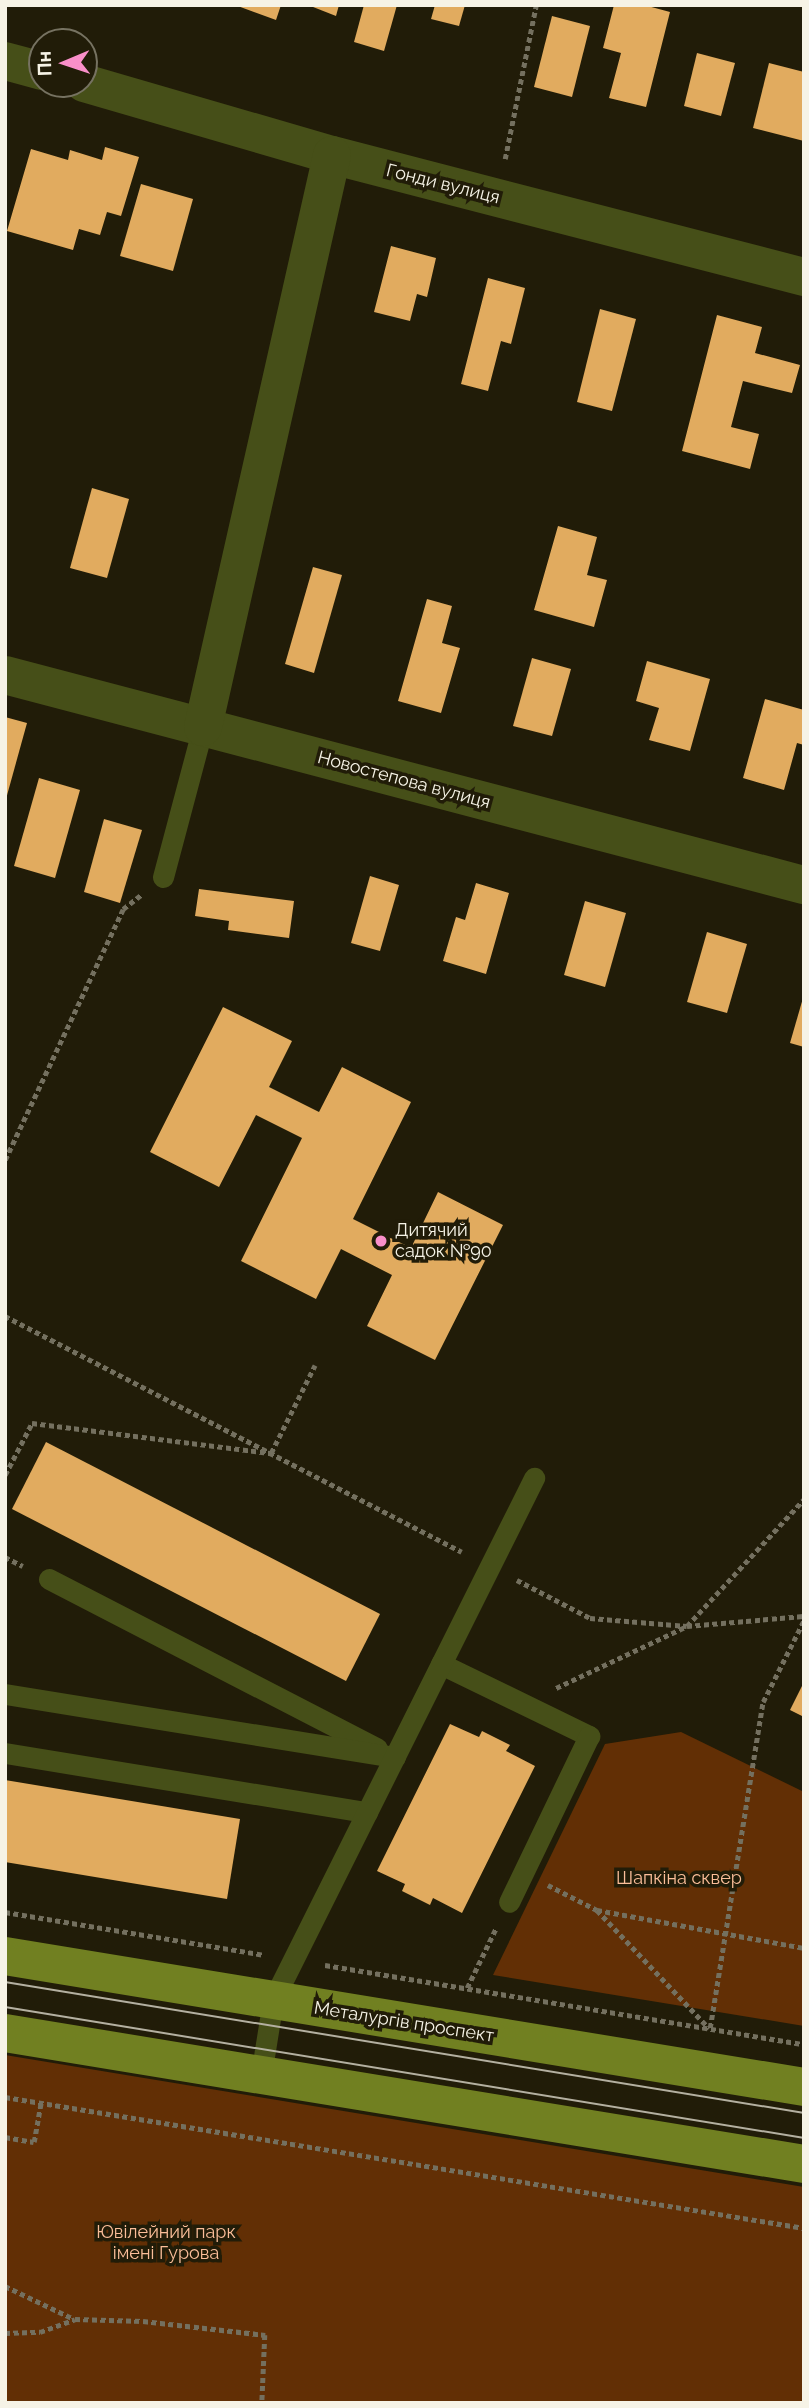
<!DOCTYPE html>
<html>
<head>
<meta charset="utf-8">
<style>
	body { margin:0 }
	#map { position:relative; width:809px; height:2408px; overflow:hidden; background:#211c08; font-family:Raleway,sans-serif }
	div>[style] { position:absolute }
	.green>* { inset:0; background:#622f05 }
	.building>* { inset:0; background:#e1ab5f }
	.path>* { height:4.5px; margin-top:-2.25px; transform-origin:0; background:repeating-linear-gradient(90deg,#74705f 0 5px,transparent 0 8.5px) }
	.lane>* { height:21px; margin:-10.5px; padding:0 10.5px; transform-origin:10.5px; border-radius:10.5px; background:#464f18 }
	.street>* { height:38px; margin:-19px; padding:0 19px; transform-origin:19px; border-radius:19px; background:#464f18 }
	.primary>* { height:38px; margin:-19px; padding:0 19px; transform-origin:19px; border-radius:19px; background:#718021 }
	.tram>* { height:2px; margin:-1px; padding:0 1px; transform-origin:1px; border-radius:1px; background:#b4b0a1 }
	.dots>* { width:19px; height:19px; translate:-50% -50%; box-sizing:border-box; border:4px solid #211c08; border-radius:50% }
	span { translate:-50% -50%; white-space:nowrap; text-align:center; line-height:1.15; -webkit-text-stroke:7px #211c08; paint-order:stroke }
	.street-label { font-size:18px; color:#f6f3e6 }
	.poi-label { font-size:18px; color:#f6f3e6 }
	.left { translate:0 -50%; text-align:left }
	.park-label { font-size:18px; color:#fbbe99 }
	.frame { position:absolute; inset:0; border:7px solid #f6f3e6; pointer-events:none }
	.north { position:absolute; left:28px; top:28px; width:70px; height:70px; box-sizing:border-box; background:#211c08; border:2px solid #767261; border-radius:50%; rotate:268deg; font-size:19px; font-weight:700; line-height:28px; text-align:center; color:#f6f3e6 }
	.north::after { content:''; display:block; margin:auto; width:24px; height:32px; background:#f98fc9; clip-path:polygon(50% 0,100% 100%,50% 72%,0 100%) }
</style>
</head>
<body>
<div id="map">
	<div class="green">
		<div style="clip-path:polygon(681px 1732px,804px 1792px,804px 2026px,493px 1975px,605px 1744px)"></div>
		<div style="clip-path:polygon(5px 2055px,804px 2187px,804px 2403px,5px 2403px)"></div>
	</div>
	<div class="building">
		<div style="clip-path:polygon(235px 5px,281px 5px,276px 20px)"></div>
		<div style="clip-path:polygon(308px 5px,339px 5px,336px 16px)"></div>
		<div style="clip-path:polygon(364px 5px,397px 5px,384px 51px,354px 42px)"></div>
		<div style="clip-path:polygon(435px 5px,465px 5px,459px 26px,431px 19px)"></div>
		<div style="clip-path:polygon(614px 5px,644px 5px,670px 12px,646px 107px,609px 98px,621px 53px,603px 48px)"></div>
		<div style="clip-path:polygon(552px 16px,590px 26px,572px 97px,534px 87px)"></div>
		<div style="clip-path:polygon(697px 53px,735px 63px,721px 116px,684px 106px)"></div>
		<div style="clip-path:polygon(769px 63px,804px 72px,804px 141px,753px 128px)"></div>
		<div style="clip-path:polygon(105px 147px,139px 157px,121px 216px,107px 212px,100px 235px,79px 229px,73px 250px,7px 231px,31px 149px,68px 160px,70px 150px,102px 160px)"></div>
		<div style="clip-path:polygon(141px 184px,193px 199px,173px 271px,120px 256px)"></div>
		<div style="clip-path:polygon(391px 246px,436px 258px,427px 297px,417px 294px,410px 321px,374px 312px)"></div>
		<div style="clip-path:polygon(488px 278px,525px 288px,511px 344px,501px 341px,488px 391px,461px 384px)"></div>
		<div style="clip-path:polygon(600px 309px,636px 319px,612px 411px,577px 402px)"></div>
		<div style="clip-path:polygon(717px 315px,762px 327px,755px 353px,800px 365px,792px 393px,743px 381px,731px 427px,759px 434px,750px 469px,682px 451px)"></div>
		<div style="clip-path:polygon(92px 488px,129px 499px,107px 578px,70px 568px)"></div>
		<div style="clip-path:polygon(558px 526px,597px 537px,587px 575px,607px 580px,594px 627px,534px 610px)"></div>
		<div style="clip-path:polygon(313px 567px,342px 575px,314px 673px,285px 664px)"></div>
		<div style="clip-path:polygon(427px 599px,452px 606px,442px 643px,460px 648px,441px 713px,398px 701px)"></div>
		<div style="clip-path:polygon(532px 658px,571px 669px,552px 736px,513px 726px)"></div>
		<div style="clip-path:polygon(647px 661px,710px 679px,690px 751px,649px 740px,659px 708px,636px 701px)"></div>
		<div style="clip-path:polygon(765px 699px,804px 710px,804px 745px,797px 743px,784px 790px,743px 778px)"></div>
		<div style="clip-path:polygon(5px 717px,27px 723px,6px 799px,5px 798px)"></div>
		<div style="clip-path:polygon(39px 778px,80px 790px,55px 878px,14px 866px)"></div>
		<div style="clip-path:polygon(104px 819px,142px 830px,120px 903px,84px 892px)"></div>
		<div style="clip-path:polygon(370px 876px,399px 885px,380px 951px,351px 943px)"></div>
		<div style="clip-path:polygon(476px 883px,509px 893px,486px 974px,443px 961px,456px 917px,465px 920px)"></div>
		<div style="clip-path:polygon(199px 889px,294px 901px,289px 938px,228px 930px,229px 921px,195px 916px)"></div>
		<div style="clip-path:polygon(585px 901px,626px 913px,605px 987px,564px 975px)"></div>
		<div style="clip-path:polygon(707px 932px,747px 944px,727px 1013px,687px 1002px)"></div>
		<div style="clip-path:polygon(803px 998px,804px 998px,804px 1047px,790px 1043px)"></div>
		<div style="clip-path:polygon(223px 1007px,292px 1041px,269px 1087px,319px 1112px,342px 1067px,411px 1102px,353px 1219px,411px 1248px,438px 1192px,503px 1225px,435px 1360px,367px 1326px,392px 1275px,341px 1249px,316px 1299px,241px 1261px,302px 1138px,256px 1115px,219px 1187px,150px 1152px)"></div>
		<div style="clip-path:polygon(46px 1442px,380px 1614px,346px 1681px,12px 1509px)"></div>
		<div style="clip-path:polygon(804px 1682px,804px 1717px,790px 1710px)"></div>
		<div style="clip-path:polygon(450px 1724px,479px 1737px,482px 1731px,510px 1745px,506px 1751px,535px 1766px,462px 1913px,433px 1898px,430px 1905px,402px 1891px,405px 1884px,377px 1871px)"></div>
		<div style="clip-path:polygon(5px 1780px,240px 1819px,227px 1899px,5px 1862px)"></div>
	</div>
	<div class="path">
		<div style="left:505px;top:159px;width:157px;rotate:-78.6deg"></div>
		<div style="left:5px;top:1160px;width:277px;rotate:-64.8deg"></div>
		<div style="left:123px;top:909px;width:23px;rotate:-38deg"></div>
		<div style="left:5px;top:1316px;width:514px;rotate:27.31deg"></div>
		<div style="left:5px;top:1475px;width:59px;rotate:-62.6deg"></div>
		<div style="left:32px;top:1423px;width:241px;rotate:7.2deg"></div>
		<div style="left:271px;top:1453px;width:98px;rotate:-63.4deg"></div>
		<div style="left:5px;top:1557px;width:20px;rotate:27deg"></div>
		<div style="left:517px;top:1580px;width:82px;rotate:27.5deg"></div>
		<div style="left:590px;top:1618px;width:97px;rotate:4.7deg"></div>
		<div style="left:687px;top:1626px;width:117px;rotate:-4.9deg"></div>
		<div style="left:556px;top:1688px;width:145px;rotate:-25.3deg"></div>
		<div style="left:687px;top:1626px;width:173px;rotate:-47.3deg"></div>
		<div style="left:548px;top:1885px;width:55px;rotate:27deg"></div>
		<div style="left:597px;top:1910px;width:210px;rotate:10.4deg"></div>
		<div style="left:597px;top:1910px;width:163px;rotate:46.5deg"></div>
		<div style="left:5px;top:1912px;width:263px;rotate:9.4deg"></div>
		<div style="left:325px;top:1965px;width:485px;rotate:9.4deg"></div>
		<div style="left:467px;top:1988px;width:67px;rotate:-64.2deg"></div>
		<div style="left:710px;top:2028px;width:330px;rotate:-80.8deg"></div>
		<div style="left:763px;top:1702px;width:92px;rotate:-63.4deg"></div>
		<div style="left:5px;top:2097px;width:810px;rotate:9.31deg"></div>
		<div style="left:5px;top:2137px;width:29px;rotate:10deg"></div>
		<div style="left:34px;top:2142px;width:40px;rotate:-80deg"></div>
		<div style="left:5px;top:2286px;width:76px;rotate:25.6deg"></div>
		<div style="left:5px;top:2333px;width:35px;rotate:-2deg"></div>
		<div style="left:40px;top:2332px;width:37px;rotate:-20deg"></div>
		<div style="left:75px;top:2319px;width:68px;rotate:1.7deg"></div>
		<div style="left:143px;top:2321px;width:123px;rotate:6.5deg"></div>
		<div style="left:265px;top:2335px;width:68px;rotate:92.5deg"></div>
	</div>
	<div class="lane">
		<div style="left:163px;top:877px;width:155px;rotate:-75.1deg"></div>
		<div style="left:49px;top:1579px;width:369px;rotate:27.3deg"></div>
		<div style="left:441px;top:1664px;width:165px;rotate:25.9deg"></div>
		<div style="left:589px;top:1736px;width:184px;rotate:115.7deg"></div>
		<div style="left:5px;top:1694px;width:395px;rotate:9.2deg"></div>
		<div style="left:5px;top:1753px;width:367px;rotate:9.3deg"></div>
		<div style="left:261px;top:2075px;width:76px;rotate:-80.9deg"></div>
		<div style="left:273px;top:2000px;width:584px;rotate:-63.43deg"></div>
	</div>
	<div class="street">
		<div style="left:5px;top:61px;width:38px;rotate:15deg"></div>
		<div style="left:84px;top:83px;width:258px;rotate:16.2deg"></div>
		<div style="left:332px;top:155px;width:488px;rotate:14.5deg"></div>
		<div style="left:5px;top:675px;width:826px;rotate:14.73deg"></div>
		<div style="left:203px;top:727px;width:586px;rotate:-77.29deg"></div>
	</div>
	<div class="primary">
		<div style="left:5px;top:1956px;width:810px;rotate:9.31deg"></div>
		<div style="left:5px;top:2033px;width:810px;rotate:9.31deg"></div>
	</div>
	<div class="tram">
		<div style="left:5px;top:1982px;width:810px;rotate:9.31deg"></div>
		<div style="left:5px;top:2007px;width:810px;rotate:9.31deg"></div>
	</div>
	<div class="dots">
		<div style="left:381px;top:1241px;background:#f98fc9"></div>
	</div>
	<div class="street-label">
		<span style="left:443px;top:184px;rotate:14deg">Гонди вулиця</span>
		<span style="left:404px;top:780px;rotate:15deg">Новостепова вулиця</span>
		<span style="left:404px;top:2022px;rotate:9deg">Металургів проспект</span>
	</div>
	<div class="poi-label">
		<span class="left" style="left:395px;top:1241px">Дитячий<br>садок №90</span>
	</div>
	<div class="park-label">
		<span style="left:679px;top:1878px">Шапкіна сквер</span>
		<span style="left:166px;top:2243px">Ювілейний парк<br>імені Гурова</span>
	</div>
	<div class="frame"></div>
	<div class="north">Пн</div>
</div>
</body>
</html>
